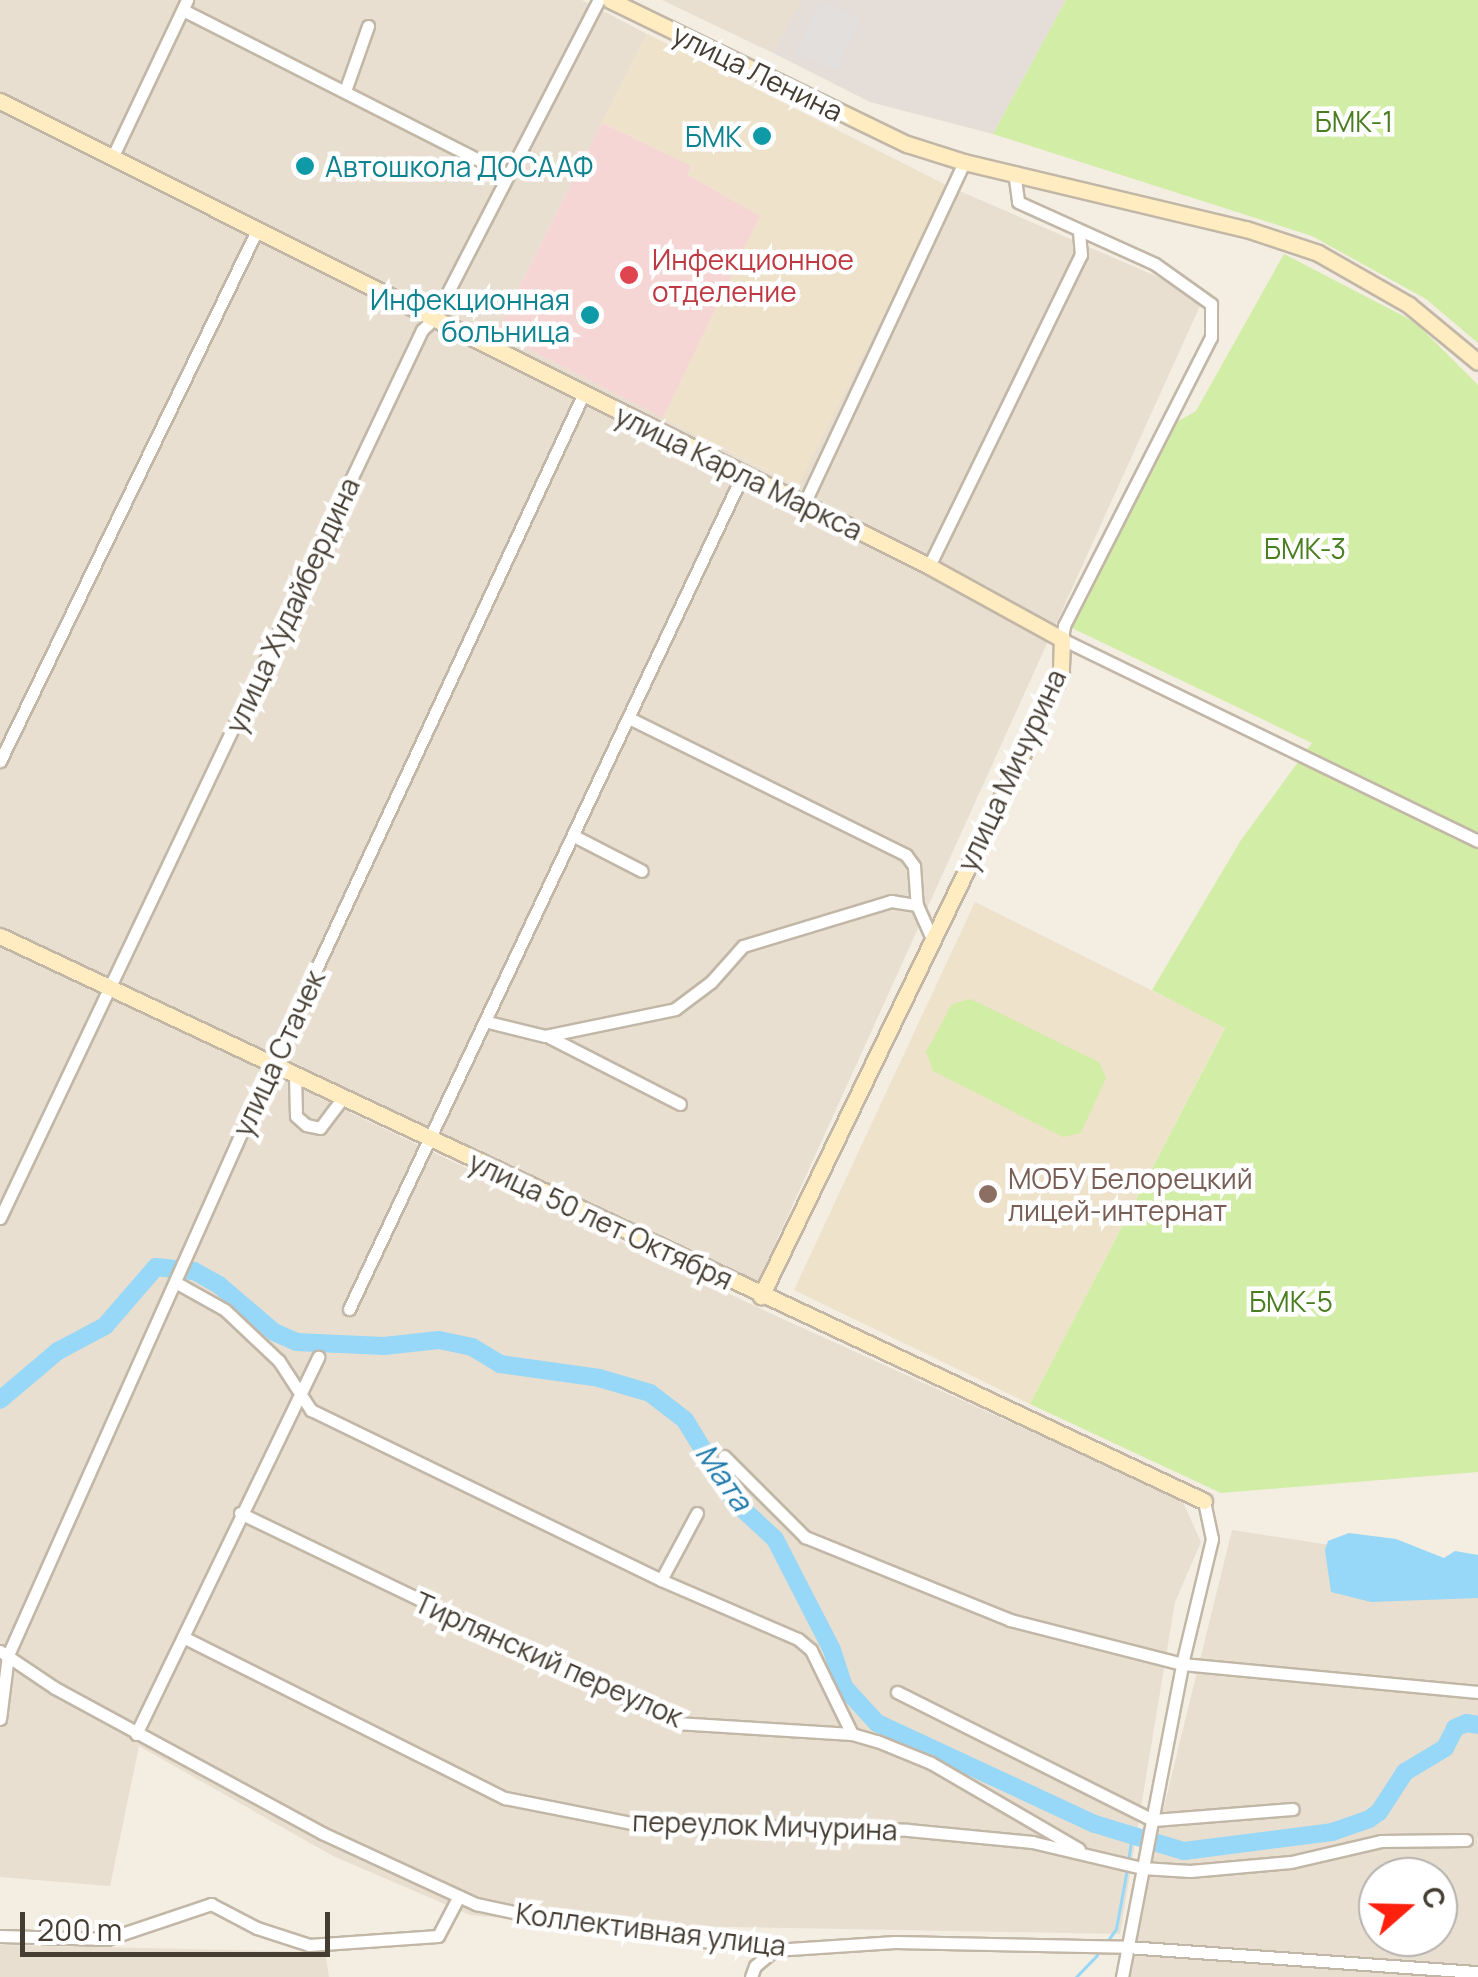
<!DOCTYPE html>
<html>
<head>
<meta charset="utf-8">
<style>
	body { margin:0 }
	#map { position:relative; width:1478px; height:1977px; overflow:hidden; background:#f3ede2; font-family:Manrope,sans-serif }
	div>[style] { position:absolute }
	.residential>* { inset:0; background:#e8dfd0 }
	.industrial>* { inset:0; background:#e5ded8 }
	.education>* { inset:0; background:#eee2ca }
	.medical>* { inset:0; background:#f6d6d4 }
	.green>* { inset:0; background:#d2eda6 }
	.parking>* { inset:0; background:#e3dfdc }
	.water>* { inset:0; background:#97d7f8 }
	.stream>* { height:2.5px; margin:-1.25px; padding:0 1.25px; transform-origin:1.25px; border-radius:1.25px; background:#97d7f8 }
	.river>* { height:18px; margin:-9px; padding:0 9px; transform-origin:9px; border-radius:9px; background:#97d7f8 }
	.roads { filter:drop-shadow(2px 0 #c2b7a7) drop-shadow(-2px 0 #c2b7a7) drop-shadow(0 2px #c2b7a7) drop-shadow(0 -2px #c2b7a7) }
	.street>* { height:11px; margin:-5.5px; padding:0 5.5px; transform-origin:5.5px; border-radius:5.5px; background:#fff }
	.secondary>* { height:15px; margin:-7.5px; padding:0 7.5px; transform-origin:7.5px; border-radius:7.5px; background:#ffecc1 }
	.dots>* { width:28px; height:28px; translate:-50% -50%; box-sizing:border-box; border:5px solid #fff; border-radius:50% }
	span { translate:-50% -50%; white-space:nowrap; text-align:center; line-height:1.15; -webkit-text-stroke:9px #fff; paint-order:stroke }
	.street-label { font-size:28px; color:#453d32 }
	.park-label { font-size:28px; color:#497d20 }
	.culture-label { font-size:28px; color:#0d838f }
	.right { translate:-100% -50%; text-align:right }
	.left { translate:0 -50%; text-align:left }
	.health-label { font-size:28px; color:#be3a42 }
	.education-label { font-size:28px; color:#785e54 }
	.water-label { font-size:30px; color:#1e79ab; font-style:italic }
	.north { position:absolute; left:1358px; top:1857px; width:100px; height:100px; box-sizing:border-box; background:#fff; border:2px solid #b5b1ad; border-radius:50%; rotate:70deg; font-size:28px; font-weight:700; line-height:40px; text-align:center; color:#453d32 }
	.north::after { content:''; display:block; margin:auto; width:35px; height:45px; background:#ff210e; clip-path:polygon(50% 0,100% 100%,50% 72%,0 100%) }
	.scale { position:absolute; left:20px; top:1912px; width:310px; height:45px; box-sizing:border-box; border:5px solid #453d32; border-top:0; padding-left:12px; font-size:30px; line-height:35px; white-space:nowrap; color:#453d32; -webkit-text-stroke:8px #fff; paint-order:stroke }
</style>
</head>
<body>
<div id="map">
	<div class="residential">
		<div style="clip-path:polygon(0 0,582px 0,647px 34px,496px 333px,797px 486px,948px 186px,1204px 297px,756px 1286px,0 927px)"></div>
		<div style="clip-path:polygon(662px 0,802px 0,773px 53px)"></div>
		<div style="clip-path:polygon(0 945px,763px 1310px,1182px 1500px,1201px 1542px,1175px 1602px,1120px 1934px,569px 1924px,470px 1915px,333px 1856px,139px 1746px,110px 1886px,0 1877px)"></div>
		<div style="clip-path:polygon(evenodd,1232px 1530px,1478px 1568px,1478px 1977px,1122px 1977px,1232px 1530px,1378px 1877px,1438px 1877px,1438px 1937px,1378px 1937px,1378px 1877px)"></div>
		<div style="clip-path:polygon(0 1945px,325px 1952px,329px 1977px,0 1977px)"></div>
	</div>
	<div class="industrial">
		<div style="clip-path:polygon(802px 0,1066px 0,993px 134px,870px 102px,773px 53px)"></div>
	</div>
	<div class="education">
		<div style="clip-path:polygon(647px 34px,948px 186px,798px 486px,663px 418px,759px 216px,688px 175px,691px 167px,602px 123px)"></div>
		<div style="clip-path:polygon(975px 902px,1225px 1027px,1030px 1404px,794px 1290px)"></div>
	</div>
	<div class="medical">
		<div style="clip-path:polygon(602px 123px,691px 166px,688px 175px,760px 216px,663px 418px,496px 333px)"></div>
	</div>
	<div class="green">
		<div style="clip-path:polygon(1066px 0,1478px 0,1478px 343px,1426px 299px,1312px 236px,993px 134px)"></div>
		<div style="clip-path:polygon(1284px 254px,1415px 322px,1478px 385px,1478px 1472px,1221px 1493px,1030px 1404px,1225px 1028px,1152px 990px,1241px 840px,1312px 743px,1072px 628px,1175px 423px,1196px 411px)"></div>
		<div style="clip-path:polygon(971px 999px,1099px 1062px,1106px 1078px,1081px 1133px,1063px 1137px,933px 1071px,926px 1052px,952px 1004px)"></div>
	</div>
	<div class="parking">
		<div style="clip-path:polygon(820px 0,861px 19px,836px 71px,796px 52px)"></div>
	</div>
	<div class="water">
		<div style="clip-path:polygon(1349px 1533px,1396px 1539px,1444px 1558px,1455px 1551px,1478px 1555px,1478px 1598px,1371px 1602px,1331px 1592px,1325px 1550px,1328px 1541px)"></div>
	</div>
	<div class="stream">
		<div style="left:1128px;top:1861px;width:24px;rotate:-81deg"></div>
		<div style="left:1109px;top:1939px;width:12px;rotate:-55deg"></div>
		<div style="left:1116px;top:1929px;width:61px;rotate:-79.6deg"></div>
		<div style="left:1076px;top:1977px;width:30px;rotate:-46deg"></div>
	</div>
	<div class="river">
		<div style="left:0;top:1400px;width:76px;rotate:-40.2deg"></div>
		<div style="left:58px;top:1351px;width:53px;rotate:-28deg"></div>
		<div style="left:105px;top:1326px;width:78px;rotate:-49.2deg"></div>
		<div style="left:156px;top:1267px;width:38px;rotate:6deg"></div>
		<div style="left:194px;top:1271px;width:29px;rotate:29deg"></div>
		<div style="left:219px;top:1285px;width:72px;rotate:40.5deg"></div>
		<div style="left:274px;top:1332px;width:24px;rotate:24deg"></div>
		<div style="left:296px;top:1342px;width:88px;rotate:2.6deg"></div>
		<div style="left:384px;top:1346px;width:55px;rotate:-6.2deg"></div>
		<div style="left:439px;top:1340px;width:34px;rotate:12deg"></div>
		<div style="left:472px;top:1347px;width:33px;rotate:31deg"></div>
		<div style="left:500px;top:1364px;width:100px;rotate:8deg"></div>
		<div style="left:599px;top:1378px;width:53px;rotate:16.4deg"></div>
		<div style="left:650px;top:1393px;width:44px;rotate:37.6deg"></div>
		<div style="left:685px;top:1420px;width:96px;rotate:58.6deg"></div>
		<div style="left:735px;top:1502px;width:54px;rotate:42.8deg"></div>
		<div style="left:775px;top:1539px;width:125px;rotate:62.8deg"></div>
		<div style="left:832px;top:1650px;width:39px;rotate:72deg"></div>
		<div style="left:844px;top:1687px;width:49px;rotate:47.5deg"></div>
		<div style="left:877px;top:1723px;width:240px;rotate:24.9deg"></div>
		<div style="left:1095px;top:1824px;width:93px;rotate:16.9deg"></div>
		<div style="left:1184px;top:1851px;width:149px;rotate:-7.3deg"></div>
		<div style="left:1332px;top:1832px;width:39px;rotate:-19deg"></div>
		<div style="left:1369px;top:1819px;width:12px;rotate:-35deg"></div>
		<div style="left:1379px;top:1812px;width:48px;rotate:-57deg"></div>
		<div style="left:1405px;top:1772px;width:47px;rotate:-31deg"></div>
		<div style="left:1445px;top:1748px;width:22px;rotate:-63deg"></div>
		<div style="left:1455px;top:1728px;width:12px;rotate:-24deg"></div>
		<div style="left:1466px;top:1723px;width:12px;rotate:9deg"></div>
	</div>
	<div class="roads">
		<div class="street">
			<div style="left:183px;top:10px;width:364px;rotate:26.9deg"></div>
			<div style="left:345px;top:91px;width:69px;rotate:-70.5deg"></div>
			<div style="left:112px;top:158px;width:175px;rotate:-64.6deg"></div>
			<div style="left:1014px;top:172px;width:30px;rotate:82deg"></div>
			<div style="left:1018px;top:202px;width:150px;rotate:24.3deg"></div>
			<div style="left:1155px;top:264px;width:69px;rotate:35.5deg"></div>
			<div style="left:1211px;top:304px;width:33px;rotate:90deg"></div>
			<div style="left:1211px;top:337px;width:324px;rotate:117deg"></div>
			<div style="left:1064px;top:626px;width:13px;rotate:99deg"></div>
			<div style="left:1062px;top:639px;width:462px;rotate:25.9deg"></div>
			<div style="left:804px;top:504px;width:378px;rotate:-64.9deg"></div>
			<div style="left:929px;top:566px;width:346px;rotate:-64deg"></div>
			<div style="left:1081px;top:255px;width:25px;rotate:-95deg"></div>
			<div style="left:629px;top:718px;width:309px;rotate:26.3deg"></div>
			<div style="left:906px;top:855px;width:14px;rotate:54deg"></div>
			<div style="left:914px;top:866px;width:39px;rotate:86deg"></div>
			<div style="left:917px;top:905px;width:36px;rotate:66deg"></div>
			<div style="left:0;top:761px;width:592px;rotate:-64.17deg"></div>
			<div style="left:574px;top:836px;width:76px;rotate:27.2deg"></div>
			<div style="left:488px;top:1022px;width:59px;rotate:13.8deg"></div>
			<div style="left:545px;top:1036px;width:133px;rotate:-11.7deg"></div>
			<div style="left:675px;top:1009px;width:45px;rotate:-36.9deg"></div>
			<div style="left:711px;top:982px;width:48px;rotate:-48.4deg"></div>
			<div style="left:743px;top:946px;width:155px;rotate:-16.9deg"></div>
			<div style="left:891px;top:901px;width:26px;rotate:9deg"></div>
			<div style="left:549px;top:1037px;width:147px;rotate:27.1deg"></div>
			<div style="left:295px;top:1075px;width:41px;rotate:88.6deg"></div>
			<div style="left:296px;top:1116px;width:13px;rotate:42deg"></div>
			<div style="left:306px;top:1125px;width:14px;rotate:12deg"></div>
			<div style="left:320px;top:1128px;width:38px;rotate:-53deg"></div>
			<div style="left:0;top:1218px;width:983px;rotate:-64.58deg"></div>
			<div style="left:422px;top:330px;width:16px;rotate:-43deg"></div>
			<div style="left:434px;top:319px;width:359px;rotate:-62.7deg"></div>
			<div style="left:175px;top:1282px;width:57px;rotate:29.2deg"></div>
			<div style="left:225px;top:1310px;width:74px;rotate:43.4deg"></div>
			<div style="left:279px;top:1361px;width:59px;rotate:56.9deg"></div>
			<div style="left:311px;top:1410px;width:389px;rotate:25.9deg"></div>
			<div style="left:661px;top:1580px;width:149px;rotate:23.3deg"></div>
			<div style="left:798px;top:1639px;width:17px;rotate:40deg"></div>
			<div style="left:811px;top:1650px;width:93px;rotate:64deg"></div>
			<div style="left:349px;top:1309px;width:923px;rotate:-64.74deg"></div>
			<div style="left:724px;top:1456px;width:115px;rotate:45deg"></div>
			<div style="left:805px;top:1537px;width:221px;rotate:22deg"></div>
			<div style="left:1010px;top:1620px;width:178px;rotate:14.3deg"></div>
			<div style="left:1182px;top:1664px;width:297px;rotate:5.4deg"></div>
			<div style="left:240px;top:1513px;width:484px;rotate:25.7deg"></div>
			<div style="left:676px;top:1723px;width:176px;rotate:3.6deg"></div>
			<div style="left:852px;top:1734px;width:26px;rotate:16deg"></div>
			<div style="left:877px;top:1741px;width:58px;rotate:22.2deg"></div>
			<div style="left:931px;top:1763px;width:171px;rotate:30.2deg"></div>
			<div style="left:661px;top:1580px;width:76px;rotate:-61.8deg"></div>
			<div style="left:185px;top:1638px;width:358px;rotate:26.6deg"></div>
			<div style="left:505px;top:1798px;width:128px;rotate:11.2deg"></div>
			<div style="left:631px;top:1823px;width:277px;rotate:1.4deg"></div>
			<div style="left:908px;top:1830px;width:125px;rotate:5.5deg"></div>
			<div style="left:1032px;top:1842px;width:113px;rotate:13.3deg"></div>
			<div style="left:1142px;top:1868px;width:48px;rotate:3.6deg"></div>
			<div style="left:1190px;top:1871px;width:101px;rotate:-5.1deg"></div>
			<div style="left:1291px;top:1862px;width:92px;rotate:-13.1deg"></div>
			<div style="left:1381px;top:1841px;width:85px;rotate:-0.7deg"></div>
			<div style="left:0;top:1651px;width:66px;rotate:33.9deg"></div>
			<div style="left:55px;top:1688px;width:304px;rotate:28.5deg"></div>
			<div style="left:322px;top:1833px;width:170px;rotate:24.8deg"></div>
			<div style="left:476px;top:1904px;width:95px;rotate:12.1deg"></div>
			<div style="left:569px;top:1924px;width:207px;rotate:7.2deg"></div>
			<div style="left:774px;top:1950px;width:121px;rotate:-3.8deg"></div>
			<div style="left:895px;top:1942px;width:232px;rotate:1.2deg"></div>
			<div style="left:1127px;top:1947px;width:352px;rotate:4.1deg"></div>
			<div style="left:897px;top:1692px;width:286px;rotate:26.6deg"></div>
			<div style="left:1153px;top:1820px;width:140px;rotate:-4.5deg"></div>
			<div style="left:0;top:1719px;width:64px;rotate:-82.9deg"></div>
			<div style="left:8px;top:1655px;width:647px;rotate:-65.93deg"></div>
			<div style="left:272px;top:1064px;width:738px;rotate:-65.07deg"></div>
			<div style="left:136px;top:1734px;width:419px;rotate:-64.2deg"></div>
			<div style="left:0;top:1936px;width:107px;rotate:1.6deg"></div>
			<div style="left:107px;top:1939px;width:110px;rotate:-18.6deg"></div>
			<div style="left:211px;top:1904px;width:52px;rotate:27.6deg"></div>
			<div style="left:257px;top:1928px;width:55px;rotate:18.1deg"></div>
			<div style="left:309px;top:1945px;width:129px;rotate:-4deg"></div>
			<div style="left:438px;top:1936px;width:45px;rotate:-62.3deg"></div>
			<div style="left:751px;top:1977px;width:12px;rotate:-70deg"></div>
			<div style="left:755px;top:1966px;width:25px;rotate:-40deg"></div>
			<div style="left:1122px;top:1977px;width:319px;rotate:-79.1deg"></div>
			<div style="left:1182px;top:1664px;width:129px;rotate:-76.5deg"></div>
			<div style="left:1212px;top:1539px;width:39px;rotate:-102deg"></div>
		</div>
		<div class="secondary">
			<div style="left:610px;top:0;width:330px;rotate:25.9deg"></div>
			<div style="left:907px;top:144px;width:60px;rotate:17.5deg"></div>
			<div style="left:964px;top:162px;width:290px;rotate:13.4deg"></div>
			<div style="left:1246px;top:229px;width:76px;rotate:18.4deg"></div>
			<div style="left:1318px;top:253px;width:105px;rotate:29.7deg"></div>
			<div style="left:1409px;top:305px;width:89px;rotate:39.6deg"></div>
			<div style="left:0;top:101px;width:1039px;rotate:26.59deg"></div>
			<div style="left:929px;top:566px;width:152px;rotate:28.8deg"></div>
			<div style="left:1062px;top:639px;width:35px;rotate:92deg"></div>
			<div style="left:1061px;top:674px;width:691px;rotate:115.75deg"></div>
			<div style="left:0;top:936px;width:1330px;rotate:25.14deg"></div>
		</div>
	</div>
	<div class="dots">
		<div style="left:762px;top:136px;background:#0f9aa8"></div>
		<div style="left:305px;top:166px;background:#0f9aa8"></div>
		<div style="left:629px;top:275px;background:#e0444e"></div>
		<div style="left:590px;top:315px;background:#0f9aa8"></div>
		<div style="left:988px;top:1194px;background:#8d6e63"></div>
	</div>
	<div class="street-label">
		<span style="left:758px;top:72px;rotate:26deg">улица Ленина</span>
		<span style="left:739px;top:472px;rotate:26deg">улица Карла Маркса</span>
		<span style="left:292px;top:605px;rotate:-65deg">улица Худайбердина</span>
		<span style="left:1011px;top:770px;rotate:-65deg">улица Мичурина</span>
		<span style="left:278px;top:1053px;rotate:-65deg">улица Стачек</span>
		<span style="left:601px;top:1220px;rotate:25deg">улица 50 лет Октября</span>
		<span style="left:549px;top:1659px;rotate:24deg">Тирлянский переулок</span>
		<span style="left:765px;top:1825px;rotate:2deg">переулок Мичурина</span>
		<span style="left:651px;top:1929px;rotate:7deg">Коллективная улица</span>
	</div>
	<div class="park-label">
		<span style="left:1354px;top:121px">БМК-1</span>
		<span style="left:1305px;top:548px">БМК-3</span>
		<span style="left:1291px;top:1301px">БМК-5</span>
	</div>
	<div class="culture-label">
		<span class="right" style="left:742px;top:136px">БМК</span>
		<span class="left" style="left:325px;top:166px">Автошкола ДОСААФ</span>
		<span class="right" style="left:570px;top:315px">Инфекционная<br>больница</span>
	</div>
	<div class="health-label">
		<span class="left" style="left:652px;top:275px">Инфекционное<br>отделение</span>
	</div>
	<div class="education-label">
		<span class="left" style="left:1008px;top:1194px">МОБУ Белорецкий<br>лицей-интернат</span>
	</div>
	<div class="water-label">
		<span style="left:724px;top:1477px;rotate:55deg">Мата</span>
	</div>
	<div class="north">С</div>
	<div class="scale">200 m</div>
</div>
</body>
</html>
